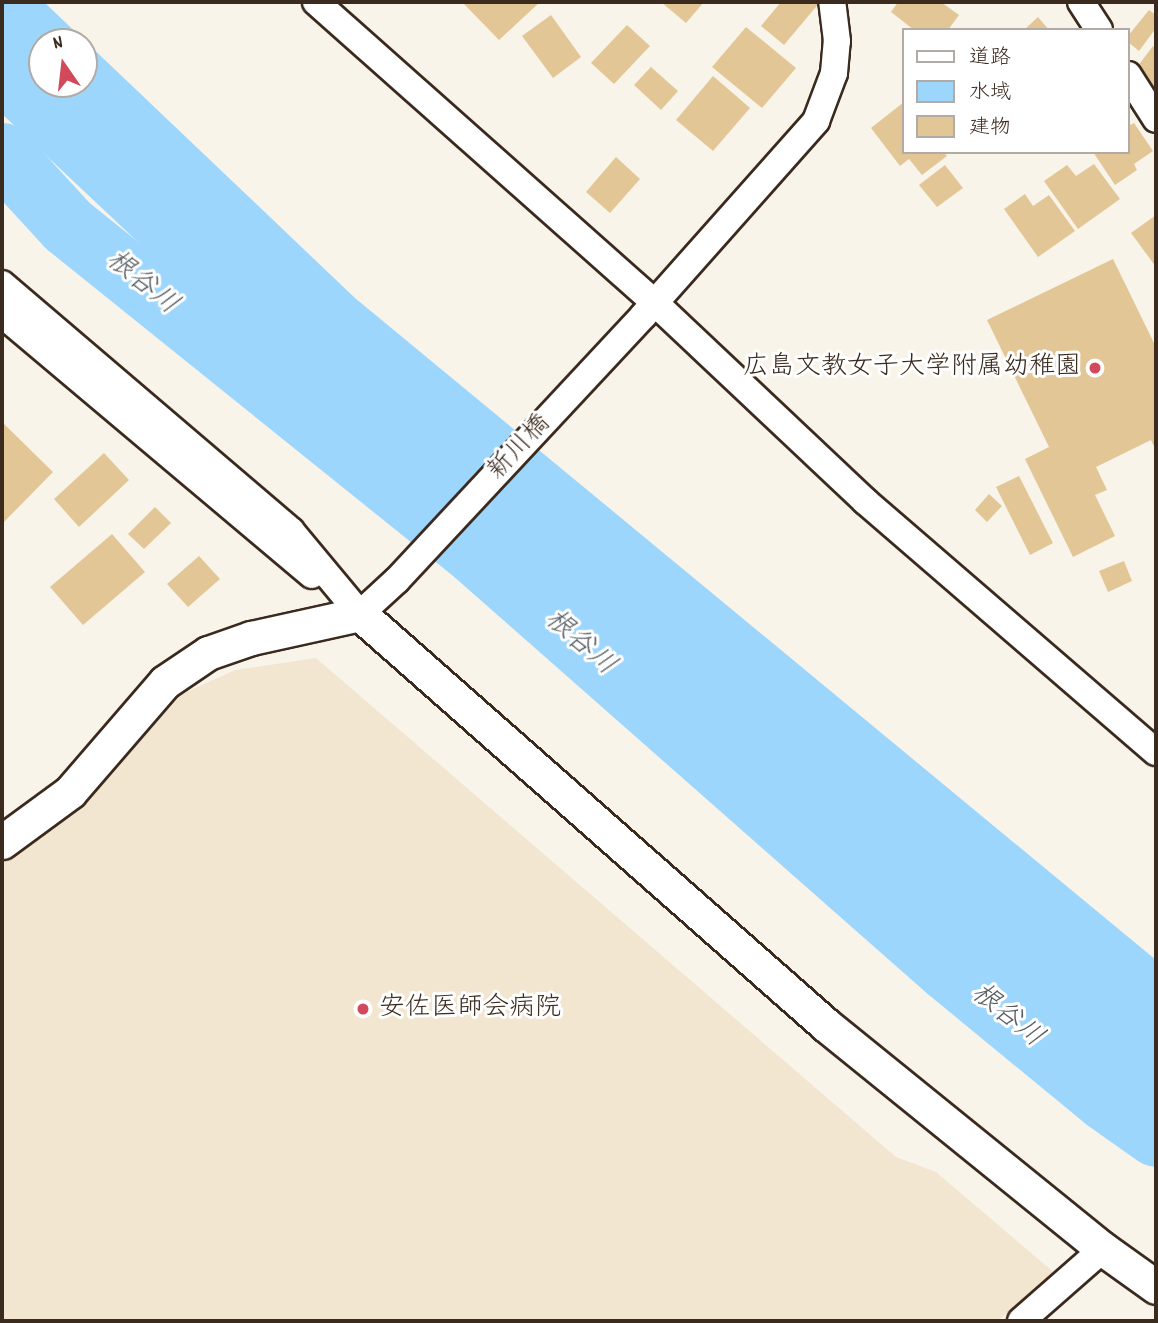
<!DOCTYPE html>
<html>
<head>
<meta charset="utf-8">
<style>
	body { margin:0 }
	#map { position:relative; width:1158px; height:1323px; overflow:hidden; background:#f9f4ea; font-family:Dekko,"Klee One",sans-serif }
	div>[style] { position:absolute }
	.built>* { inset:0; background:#f2e6d1 }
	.water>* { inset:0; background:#9dd6fd }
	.river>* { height:63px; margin:-31.5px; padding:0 31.5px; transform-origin:31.5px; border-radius:31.5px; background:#9dd6fd }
	.building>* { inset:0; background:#e2c696 }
	.roads { filter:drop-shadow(2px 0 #3b2a1e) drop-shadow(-2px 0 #3b2a1e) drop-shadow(0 2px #3b2a1e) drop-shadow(0 -2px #3b2a1e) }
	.minor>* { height:26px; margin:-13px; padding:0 13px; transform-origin:13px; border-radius:13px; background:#fff }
	.tertiary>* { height:33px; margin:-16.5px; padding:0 16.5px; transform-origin:16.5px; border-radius:16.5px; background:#fff }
	.dots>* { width:19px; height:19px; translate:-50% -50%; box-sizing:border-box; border:4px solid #fff; border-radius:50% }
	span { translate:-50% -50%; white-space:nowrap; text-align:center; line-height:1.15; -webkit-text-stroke:6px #fff; paint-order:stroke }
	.poi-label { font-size:26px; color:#3b2a1e }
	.right { translate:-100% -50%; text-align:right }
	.left { translate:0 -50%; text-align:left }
	.street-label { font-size:26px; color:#3b2a1e }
	.water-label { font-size:28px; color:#585e61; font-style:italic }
	.frame { position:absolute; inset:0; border:4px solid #3b2a1e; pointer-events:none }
	.legend { position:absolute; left:902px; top:28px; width:228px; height:126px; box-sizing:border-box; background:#fff; border:2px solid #b1aaa5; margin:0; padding:9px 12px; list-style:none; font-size:21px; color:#3b2a1e }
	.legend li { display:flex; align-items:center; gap:14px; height:35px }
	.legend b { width:35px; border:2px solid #b1aaa5 }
	.north { position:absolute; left:28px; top:28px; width:70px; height:70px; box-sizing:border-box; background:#fff; border:2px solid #b1aaa5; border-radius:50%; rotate:346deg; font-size:19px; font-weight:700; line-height:28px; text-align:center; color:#3b2a1e }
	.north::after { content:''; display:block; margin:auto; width:24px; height:32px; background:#d1495b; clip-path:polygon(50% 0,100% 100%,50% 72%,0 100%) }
</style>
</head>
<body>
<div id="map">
	<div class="built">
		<div style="clip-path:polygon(316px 658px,896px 1157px,936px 1172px,1056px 1274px,997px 1321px,2px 1321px,2px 861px,88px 798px,182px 694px,235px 670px)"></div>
	</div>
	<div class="water">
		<div style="clip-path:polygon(evenodd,2px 2px,44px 2px,355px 298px,1156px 960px,1156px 1121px,259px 356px,2px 114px,2px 2px,42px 42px,84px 42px,84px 84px,42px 84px,42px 42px)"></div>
	</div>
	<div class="river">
		<div style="left:2px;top:154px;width:96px;rotate:47.5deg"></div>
		<div style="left:67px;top:225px;width:525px;rotate:38.81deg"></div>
		<div style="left:476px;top:554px;width:628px;rotate:41.38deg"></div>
		<div style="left:947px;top:969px;width:205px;rotate:39.4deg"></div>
		<div style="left:1105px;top:1099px;width:62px;rotate:35.2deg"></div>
	</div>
	<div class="building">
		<div style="clip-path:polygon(462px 2px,540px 2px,499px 40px)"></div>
		<div style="clip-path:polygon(661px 2px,704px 2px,686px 23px)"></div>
		<div style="clip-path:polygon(781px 2px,820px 2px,784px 45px,761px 26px)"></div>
		<div style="clip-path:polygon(898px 2px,941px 2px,959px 15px,948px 30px,914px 30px,891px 12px)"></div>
		<div style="clip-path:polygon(1149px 10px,1156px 15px,1156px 28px,1139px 51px,1128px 42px,1128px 36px)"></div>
		<div style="clip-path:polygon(551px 15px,581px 57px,553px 78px,522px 36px)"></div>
		<div style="clip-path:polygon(1038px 17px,1049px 30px,1024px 30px)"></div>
		<div style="clip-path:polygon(627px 25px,650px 46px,614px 84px,591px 63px)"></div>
		<div style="clip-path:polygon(746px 27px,796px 68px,762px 108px,712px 67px)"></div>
		<div style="clip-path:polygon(1153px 46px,1156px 49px,1156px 88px,1134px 71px)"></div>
		<div style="clip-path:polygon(651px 67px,678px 91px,661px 110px,634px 85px)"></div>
		<div style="clip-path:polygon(713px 76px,750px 108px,713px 151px,676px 120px)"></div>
		<div style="clip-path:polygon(904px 102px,904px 152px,944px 152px,947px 156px,922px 175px,909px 159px,900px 166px,871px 128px)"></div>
		<div style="clip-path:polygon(1134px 123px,1153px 151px,1134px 164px,1137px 170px,1115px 185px,1093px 152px,1128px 152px,1128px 126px)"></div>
		<div style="clip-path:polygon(616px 157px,640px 179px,610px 213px,586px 192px)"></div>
		<div style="clip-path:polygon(1094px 164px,1120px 199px,1078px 229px,1044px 181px,1067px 165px,1076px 176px)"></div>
		<div style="clip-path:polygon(945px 165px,963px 188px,937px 207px,919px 185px)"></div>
		<div style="clip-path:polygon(1025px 194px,1033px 206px,1049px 195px,1075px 231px,1038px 257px,1004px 209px)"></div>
		<div style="clip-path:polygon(1156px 215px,1156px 267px,1131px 233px)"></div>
		<div style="clip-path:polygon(1113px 259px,1154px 343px,1156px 342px,1156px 451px,1151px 440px,1096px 467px,1107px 490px,1095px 495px,1115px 536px,1073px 557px,1025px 459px,1049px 447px,987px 320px)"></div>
		<div style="clip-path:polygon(2px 422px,53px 472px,2px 524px)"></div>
		<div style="clip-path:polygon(104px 453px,129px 480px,79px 527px,54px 499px)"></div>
		<div style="clip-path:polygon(1019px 476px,1053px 543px,1030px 555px,996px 487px)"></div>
		<div style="clip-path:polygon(989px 494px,1002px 506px,987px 522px,975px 510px)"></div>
		<div style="clip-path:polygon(155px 507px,171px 523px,144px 549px,128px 534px)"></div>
		<div style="clip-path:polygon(112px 534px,145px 572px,83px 625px,50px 587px)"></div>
		<div style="clip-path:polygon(199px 556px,220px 579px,188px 607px,167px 584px)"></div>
		<div style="clip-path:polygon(1124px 561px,1132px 581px,1108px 592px,1099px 571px)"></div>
	</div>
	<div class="roads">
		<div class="minor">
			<div style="left:316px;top:2px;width:453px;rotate:41.6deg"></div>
			<div style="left:655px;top:303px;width:289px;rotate:43.3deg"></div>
			<div style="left:865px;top:501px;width:384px;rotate:40.8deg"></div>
			<div style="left:1081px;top:2px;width:33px;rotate:57deg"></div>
			<div style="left:1128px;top:75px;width:52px;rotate:57.5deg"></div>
			<div style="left:2px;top:284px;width:380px;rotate:40.5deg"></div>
			<div style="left:291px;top:531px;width:108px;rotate:50.3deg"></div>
			<div style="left:2px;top:314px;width:405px;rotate:40.1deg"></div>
			<div style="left:360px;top:614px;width:50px;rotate:-42.6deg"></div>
			<div style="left:397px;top:580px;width:361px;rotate:-47deg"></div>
			<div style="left:643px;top:316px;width:261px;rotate:-48.4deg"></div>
			<div style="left:816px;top:121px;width:51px;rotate:-69.4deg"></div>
			<div style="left:834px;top:73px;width:32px;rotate:-85deg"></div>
			<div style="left:837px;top:41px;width:39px;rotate:-97deg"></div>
			<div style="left:1021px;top:1321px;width:109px;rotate:-41.3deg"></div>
		</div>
		<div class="tertiary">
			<div style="left:2px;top:842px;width:84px;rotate:-36.3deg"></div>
			<div style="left:70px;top:792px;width:145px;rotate:-49.2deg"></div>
			<div style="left:165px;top:682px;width:52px;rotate:-34deg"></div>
			<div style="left:208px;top:653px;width:46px;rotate:-19.2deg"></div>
			<div style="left:251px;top:638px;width:112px;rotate:-12.4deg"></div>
			<div style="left:360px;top:614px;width:621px;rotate:41.41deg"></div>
			<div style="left:826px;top:1025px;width:356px;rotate:39deg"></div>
			<div style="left:1103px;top:1249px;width:65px;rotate:35.6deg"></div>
		</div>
	</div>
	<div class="dots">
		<div style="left:1095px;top:368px;background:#d1495b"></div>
		<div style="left:363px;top:1009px;background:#d1495b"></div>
	</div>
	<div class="poi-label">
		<span class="right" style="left:1081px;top:368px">広島文教女子大学附属幼稚園</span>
		<span class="left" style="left:379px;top:1009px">安佐医師会病院</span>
	</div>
	<div class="street-label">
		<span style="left:520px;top:448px;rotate:-47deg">新川橋</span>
	</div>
	<div class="water-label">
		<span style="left:141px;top:284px;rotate:39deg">根谷川</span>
		<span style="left:579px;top:644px;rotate:41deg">根谷川</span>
		<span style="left:1006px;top:1017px;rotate:39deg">根谷川</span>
	</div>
	<div class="frame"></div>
	<ul class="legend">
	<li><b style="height:9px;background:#fff"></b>道路</li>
	<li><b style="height:19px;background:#9dd6fd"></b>水域</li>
	<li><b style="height:19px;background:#e2c696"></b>建物</li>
	</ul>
	<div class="north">N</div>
</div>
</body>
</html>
